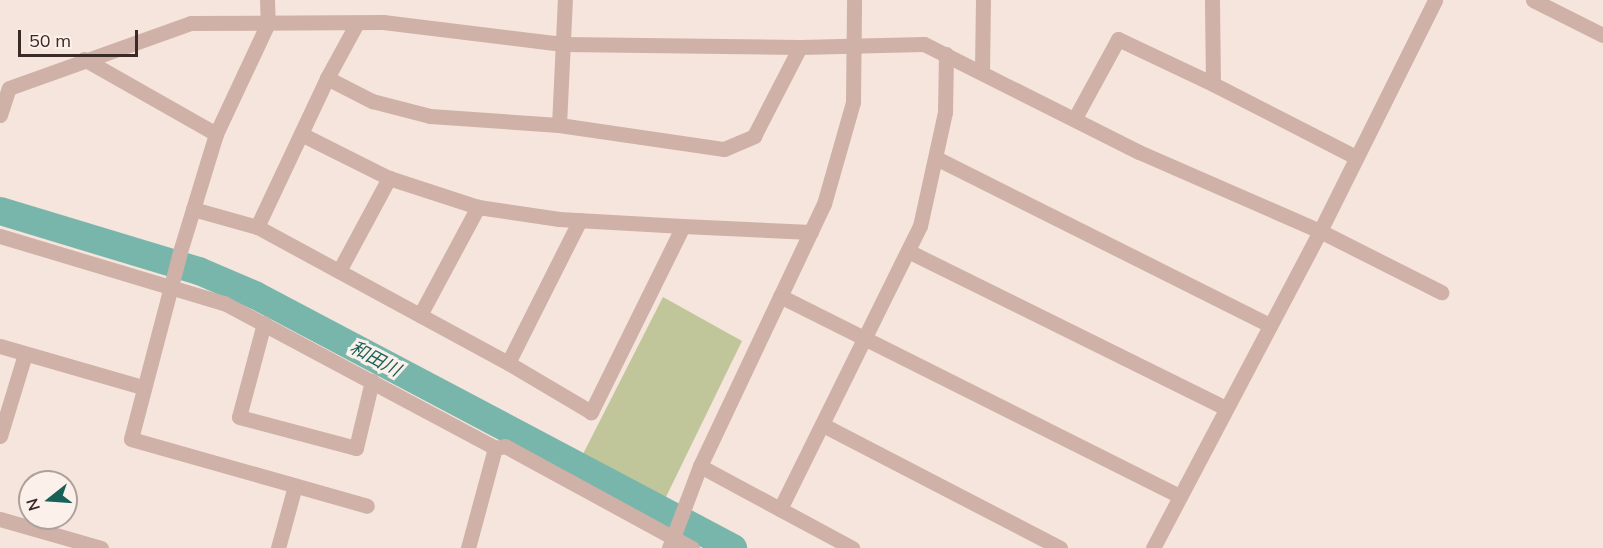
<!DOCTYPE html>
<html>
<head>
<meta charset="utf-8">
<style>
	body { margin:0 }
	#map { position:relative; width:1603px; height:548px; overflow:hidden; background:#f5e5dd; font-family:Mulish,"Noto Sans JP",sans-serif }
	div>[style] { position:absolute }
	.green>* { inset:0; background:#c0c69a }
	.river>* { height:28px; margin:-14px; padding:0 14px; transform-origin:14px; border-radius:14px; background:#78b6ac }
	.minor>* { height:15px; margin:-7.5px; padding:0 7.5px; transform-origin:7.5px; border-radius:7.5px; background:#cfb1a7 }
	span { translate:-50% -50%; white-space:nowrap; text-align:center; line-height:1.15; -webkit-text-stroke:6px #fcf0ea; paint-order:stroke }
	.water-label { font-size:18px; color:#186158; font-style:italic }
	.north { position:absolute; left:18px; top:470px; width:60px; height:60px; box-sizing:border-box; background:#fcf0ea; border:2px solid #aea19c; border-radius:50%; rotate:253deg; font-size:16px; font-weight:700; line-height:24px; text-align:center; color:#3a2a28 }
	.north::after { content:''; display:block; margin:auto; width:21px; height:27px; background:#186158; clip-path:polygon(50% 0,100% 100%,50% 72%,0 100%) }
	.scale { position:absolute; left:18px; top:30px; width:120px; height:27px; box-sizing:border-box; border:3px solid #3a2a28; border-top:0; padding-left:8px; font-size:18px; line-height:21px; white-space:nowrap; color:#3a2a28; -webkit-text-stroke:4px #fcf0ea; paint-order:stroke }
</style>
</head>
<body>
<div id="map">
	<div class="green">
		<div style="clip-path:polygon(663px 297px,742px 341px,665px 499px,583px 454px)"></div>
	</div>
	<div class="river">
		<div style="left:0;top:211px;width:208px;rotate:16.8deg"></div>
		<div style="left:199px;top:271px;width:61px;rotate:23.2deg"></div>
		<div style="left:255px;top:295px;width:541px;rotate:27.89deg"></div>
	</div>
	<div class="minor">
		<div style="left:267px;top:0;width:23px;rotate:88deg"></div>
		<div style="left:268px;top:23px;width:123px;rotate:115.1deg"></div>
		<div style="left:216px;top:134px;width:123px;rotate:107deg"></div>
		<div style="left:180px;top:252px;width:193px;rotate:104.7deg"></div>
		<div style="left:131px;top:439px;width:245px;rotate:15.8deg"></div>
		<div style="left:1533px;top:0;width:78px;rotate:26.6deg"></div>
		<div style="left:357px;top:23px;width:63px;rotate:118.6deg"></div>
		<div style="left:327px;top:78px;width:51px;rotate:27.1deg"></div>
		<div style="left:372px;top:101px;width:60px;rotate:14.5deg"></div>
		<div style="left:430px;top:116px;width:129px;rotate:4deg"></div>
		<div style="left:559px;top:125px;width:167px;rotate:8.3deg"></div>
		<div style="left:724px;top:149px;width:33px;rotate:-23deg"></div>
		<div style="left:754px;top:136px;width:100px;rotate:-62.7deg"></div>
		<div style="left:800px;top:47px;width:124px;rotate:-1.4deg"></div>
		<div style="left:924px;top:44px;width:241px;rotate:26.7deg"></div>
		<div style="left:1139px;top:152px;width:197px;rotate:23.6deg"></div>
		<div style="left:1320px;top:231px;width:136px;rotate:26.8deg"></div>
		<div style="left:84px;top:59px;width:152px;rotate:29.6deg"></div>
		<div style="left:982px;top:71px;width:71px;rotate:-89.2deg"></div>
		<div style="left:1213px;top:84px;width:158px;rotate:27.1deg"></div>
		<div style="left:0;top:115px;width:28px;rotate:-72deg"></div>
		<div style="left:9px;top:88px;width:193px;rotate:-19.7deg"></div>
		<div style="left:191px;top:23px;width:192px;rotate:-0.3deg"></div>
		<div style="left:383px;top:22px;width:181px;rotate:7deg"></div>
		<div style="left:563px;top:44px;width:237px;rotate:0.7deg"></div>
		<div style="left:1075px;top:118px;width:90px;rotate:-61.4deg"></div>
		<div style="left:1118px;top:39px;width:105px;rotate:25.3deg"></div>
		<div style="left:1213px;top:84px;width:84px;rotate:-90.7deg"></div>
		<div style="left:559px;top:125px;width:125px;rotate:-87.3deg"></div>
		<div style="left:301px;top:134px;width:98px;rotate:26.6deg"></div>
		<div style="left:389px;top:178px;width:94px;rotate:18deg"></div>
		<div style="left:478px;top:207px;width:82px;rotate:8.4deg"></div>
		<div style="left:559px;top:219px;width:124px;rotate:3.2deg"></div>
		<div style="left:683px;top:226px;width:208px;rotate:116.3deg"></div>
		<div style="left:591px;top:412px;width:96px;rotate:-149.4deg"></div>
		<div style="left:508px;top:363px;width:285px;rotate:-151.5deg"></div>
		<div style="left:257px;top:227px;width:165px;rotate:-64.8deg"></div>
		<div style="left:936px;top:158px;width:371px;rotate:26.6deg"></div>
		<div style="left:193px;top:209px;width:66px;rotate:15.7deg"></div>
		<div style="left:683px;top:226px;width:128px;rotate:2.7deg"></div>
		<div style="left:0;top:236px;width:234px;rotate:16.7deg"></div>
		<div style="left:224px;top:303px;width:307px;rotate:28.1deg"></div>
		<div style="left:495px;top:448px;width:10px;rotate:-11deg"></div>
		<div style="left:505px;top:446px;width:213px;rotate:28.6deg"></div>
		<div style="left:910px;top:252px;width:352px;rotate:26.3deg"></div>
		<div style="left:339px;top:271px;width:106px;rotate:-61.7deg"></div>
		<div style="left:780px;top:296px;width:447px;rotate:26.6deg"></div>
		<div style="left:420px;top:315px;width:123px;rotate:-61.8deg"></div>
		<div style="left:264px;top:323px;width:97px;rotate:104.9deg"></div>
		<div style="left:239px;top:417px;width:121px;rotate:14.8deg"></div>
		<div style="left:356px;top:448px;width:69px;rotate:-76.6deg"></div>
		<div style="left:0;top:346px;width:148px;rotate:16.1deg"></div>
		<div style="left:508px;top:363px;width:160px;rotate:-63.3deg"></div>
		<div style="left:823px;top:425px;width:267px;rotate:27.4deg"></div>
		<div style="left:0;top:436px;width:86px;rotate:-73deg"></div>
		<div style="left:700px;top:466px;width:173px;rotate:28.3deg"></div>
		<div style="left:780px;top:509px;width:316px;rotate:-63.7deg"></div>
		<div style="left:920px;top:226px;width:117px;rotate:-77.6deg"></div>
		<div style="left:945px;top:112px;width:58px;rotate:-89deg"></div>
		<div style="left:0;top:519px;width:105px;rotate:16deg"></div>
		<div style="left:278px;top:548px;width:64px;rotate:-74.7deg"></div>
		<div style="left:468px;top:548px;width:104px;rotate:-74.9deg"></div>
		<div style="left:669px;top:548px;width:88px;rotate:-69.3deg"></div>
		<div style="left:700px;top:466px;width:290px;rotate:-64.7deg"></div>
		<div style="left:824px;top:204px;width:106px;rotate:-74.1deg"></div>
		<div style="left:853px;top:102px;width:102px;rotate:-89.4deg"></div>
		<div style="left:1153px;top:548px;width:358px;rotate:-62.2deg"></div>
		<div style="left:1320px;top:231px;width:258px;rotate:-63.5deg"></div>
	</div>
	<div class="water-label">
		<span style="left:375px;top:359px;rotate:28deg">和田川</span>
	</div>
	<div class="north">N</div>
	<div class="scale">50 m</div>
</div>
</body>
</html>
